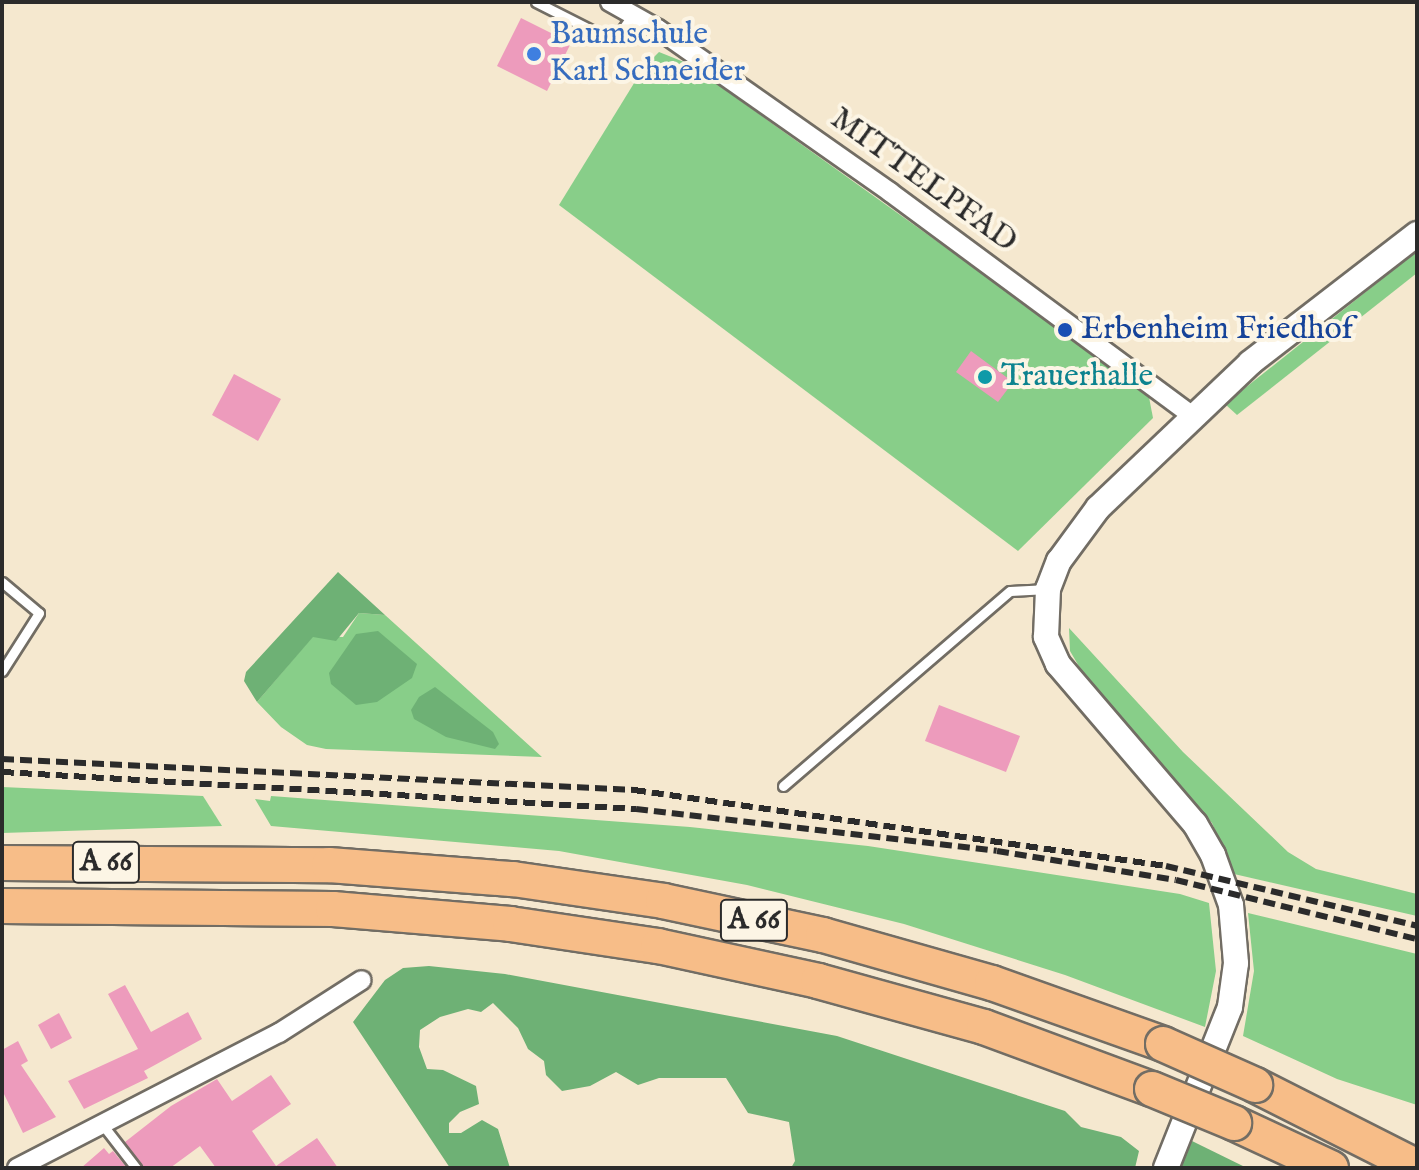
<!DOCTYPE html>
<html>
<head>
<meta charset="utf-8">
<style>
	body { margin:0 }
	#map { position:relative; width:1419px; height:1170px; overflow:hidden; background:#f5e8cf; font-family:"IM FELL English",serif }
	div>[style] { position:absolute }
	.green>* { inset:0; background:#88ce89 }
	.forest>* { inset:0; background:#6eb175 }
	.building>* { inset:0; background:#ed9bbc }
	.roads { filter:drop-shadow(2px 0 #726d64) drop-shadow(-2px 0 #726d64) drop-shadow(0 2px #726d64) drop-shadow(0 -2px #726d64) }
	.service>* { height:9px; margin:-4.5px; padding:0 4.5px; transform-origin:4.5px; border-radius:4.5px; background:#fff }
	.minor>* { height:18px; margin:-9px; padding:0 9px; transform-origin:9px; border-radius:9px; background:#fff }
	.tertiary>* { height:24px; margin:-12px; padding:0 12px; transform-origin:12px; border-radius:12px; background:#fff }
	.motorway>* { height:34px; margin:-17px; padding:0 17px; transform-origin:17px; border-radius:17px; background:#f7bd88 }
	.rail>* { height:6px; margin-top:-3px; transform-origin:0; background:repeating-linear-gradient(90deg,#2b2b2b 0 12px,transparent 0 18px) }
	.bridges { filter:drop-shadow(2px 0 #726d64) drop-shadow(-2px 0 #726d64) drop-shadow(0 2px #726d64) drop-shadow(0 -2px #726d64) }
	.motorway-bridge>* { height:34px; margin:-17px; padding:0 17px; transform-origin:17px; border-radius:17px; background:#f7bd88 }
	.dots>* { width:22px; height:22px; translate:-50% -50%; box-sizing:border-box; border:4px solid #fcf5e5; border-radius:50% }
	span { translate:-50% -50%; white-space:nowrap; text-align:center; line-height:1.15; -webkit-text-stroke:8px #fcf5e5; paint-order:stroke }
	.shield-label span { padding:2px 6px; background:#fcf5e5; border:2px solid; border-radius:6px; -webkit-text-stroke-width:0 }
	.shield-label { font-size:30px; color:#2b2b2b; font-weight:700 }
	.shop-label { font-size:32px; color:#366cbe }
	.left { translate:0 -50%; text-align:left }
	.street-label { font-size:32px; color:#2b2b2b }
	.transit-label { font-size:32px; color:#164399 }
	.culture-label { font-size:32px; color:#0d838f }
	.frame { position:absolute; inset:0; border:4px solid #2b2b2b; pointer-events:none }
</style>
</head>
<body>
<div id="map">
	<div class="green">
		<div style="clip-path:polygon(659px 52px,689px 64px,1148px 392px,1153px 418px,1018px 551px,559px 205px,644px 67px)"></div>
		<div style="clip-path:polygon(1417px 251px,1417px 273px,1237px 415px,1225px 404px)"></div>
		<div style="clip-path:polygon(359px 613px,385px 615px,542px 757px,326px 749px,307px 745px,281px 727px,257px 702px,313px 636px,343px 637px)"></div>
		<div style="clip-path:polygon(1069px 628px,1183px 752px,1288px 852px,1316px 869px,1417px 894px,1417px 916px,1234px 874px,1212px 823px,1084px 675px,1070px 651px)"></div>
		<div style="clip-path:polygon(2px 787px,203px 796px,222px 826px,2px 833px)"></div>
		<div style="clip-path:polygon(271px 796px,690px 827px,868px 846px,1180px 894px,1209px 903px,1216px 971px,1205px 1027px,1065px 975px,904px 924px,747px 885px,559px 851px,271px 826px,255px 799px,270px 801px)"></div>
		<div style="clip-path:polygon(1248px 913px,1417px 954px,1417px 1105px,1337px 1079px,1243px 1036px,1254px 971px)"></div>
	</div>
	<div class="forest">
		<div style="clip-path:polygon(338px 572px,385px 615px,359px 613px,336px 641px,313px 637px,257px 702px,244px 681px,246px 672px)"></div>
		<div style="clip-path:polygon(378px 631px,417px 664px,412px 678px,377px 702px,356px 705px,331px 684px,329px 673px,356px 634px)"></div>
		<div style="clip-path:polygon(435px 687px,493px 732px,499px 744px,495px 749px,446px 737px,414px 719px,411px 710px,419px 697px)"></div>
		<div style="clip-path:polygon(429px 966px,505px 974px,837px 1036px,1065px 1111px,1081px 1127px,1121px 1137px,1139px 1151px,1135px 1168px,791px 1168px,795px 1161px,789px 1122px,748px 1113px,726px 1078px,659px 1078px,638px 1085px,616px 1072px,590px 1086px,562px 1091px,546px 1075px,544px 1061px,528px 1049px,518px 1028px,493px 1003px,481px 1012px,468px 1009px,440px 1017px,420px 1030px,419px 1047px,427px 1069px,443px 1070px,476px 1086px,479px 1104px,460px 1112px,449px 1123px,449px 1133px,461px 1133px,482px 1120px,498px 1129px,510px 1168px,450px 1168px,353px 1022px,385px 980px,403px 968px)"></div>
		<div style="clip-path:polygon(1192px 1141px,1247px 1168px,1179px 1168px)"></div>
	</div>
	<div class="building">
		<div style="clip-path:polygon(521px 18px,571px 43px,547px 91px,497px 66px)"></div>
		<div style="clip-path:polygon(971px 351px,1013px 382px,998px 402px,956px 372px)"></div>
		<div style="clip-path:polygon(234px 374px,281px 399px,258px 441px,212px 415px)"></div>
		<div style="clip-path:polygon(939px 705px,1020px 736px,1006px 772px,925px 741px)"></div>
		<div style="clip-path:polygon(125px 985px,151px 1032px,188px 1012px,202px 1039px,144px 1071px,148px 1078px,84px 1109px,68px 1081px,138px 1049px,108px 994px)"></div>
		<div style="clip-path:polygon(59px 1013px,72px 1038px,51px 1049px,38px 1025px)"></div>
		<div style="clip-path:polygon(18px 1041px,28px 1061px,21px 1065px,56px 1117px,23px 1133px,2px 1090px,2px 1050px)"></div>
		<div style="clip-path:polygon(271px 1075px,291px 1104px,252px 1131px,276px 1166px,317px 1138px,338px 1168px,216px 1168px,200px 1146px,170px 1168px,143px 1168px,125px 1142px,171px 1106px,217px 1079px,232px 1101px)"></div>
		<div style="clip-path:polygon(104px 1148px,109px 1154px,113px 1151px,127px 1168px,81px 1168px)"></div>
	</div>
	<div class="roads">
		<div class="service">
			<div style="left:536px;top:2px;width:77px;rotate:26.9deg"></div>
			<div style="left:605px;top:37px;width:11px;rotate:5deg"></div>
			<div style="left:616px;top:38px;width:29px;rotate:-54deg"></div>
			<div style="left:2px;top:582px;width:48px;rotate:40deg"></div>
			<div style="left:39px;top:613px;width:69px;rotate:122.5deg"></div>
			<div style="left:783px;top:786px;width:299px;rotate:-40.7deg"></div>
			<div style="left:1010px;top:591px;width:38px;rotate:-3deg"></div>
			<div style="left:102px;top:1124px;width:56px;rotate:52.3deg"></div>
		</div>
		<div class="minor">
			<div style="left:610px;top:2px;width:55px;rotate:29.4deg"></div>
			<div style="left:658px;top:29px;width:284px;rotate:35.1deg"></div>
			<div style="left:890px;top:192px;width:378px;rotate:36.5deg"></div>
			<div style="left:17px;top:1168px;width:295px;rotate:-27.3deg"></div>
			<div style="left:279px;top:1033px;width:98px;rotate:-32.6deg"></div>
		</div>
		<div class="tertiary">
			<div style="left:1166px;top:1168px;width:173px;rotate:-68.3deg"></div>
			<div style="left:1230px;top:1007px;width:44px;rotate:-82.2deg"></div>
			<div style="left:1236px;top:963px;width:58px;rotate:-94.9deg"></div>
			<div style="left:1231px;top:905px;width:53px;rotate:-109.8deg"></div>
			<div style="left:1213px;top:855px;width:36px;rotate:-120deg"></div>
			<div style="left:1195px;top:824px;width:211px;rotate:-130.6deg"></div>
			<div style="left:1058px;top:664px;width:30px;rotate:-114deg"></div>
			<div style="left:1046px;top:637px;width:48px;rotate:-87.6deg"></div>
			<div style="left:1048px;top:589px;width:30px;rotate:-69deg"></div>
			<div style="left:1059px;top:561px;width:66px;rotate:-53.7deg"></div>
			<div style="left:1098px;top:508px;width:210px;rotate:-43.6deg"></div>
			<div style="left:1250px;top:363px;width:211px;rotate:-37.7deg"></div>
		</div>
		<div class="motorway">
			<div style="left:2px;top:863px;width:327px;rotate:0.4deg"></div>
			<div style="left:329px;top:865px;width:185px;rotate:4.4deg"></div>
			<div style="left:513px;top:879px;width:152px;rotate:8.3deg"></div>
			<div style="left:663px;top:901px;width:164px;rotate:12deg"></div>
			<div style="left:823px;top:935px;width:176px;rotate:15.9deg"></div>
			<div style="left:992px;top:983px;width:182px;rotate:19.6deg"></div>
			<div style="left:2px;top:906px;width:331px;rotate:0.5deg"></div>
			<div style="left:333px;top:909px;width:178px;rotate:4.8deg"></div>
			<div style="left:510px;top:924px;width:150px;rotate:8.5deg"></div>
			<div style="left:658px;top:946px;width:164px;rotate:12.3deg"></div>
			<div style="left:818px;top:981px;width:172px;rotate:15.5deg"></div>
			<div style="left:984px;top:1027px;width:179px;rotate:20.3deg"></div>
			<div style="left:1255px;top:1085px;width:182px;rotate:26.8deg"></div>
			<div style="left:1234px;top:1123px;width:107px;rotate:24.9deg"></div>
		</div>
	</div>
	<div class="rail">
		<div style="left:2px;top:759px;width:633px;rotate:2.81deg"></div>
		<div style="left:634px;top:790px;width:537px;rotate:8.13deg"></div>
		<div style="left:1166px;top:866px;width:258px;rotate:13.4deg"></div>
		<div style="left:2px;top:772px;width:635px;rotate:3.34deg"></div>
		<div style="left:636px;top:809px;width:363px;rotate:6.6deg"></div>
		<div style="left:997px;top:851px;width:181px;rotate:9.2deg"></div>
		<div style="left:1176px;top:880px;width:248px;rotate:13.8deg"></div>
	</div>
	<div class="bridges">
		<div class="motorway-bridge">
			<div style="left:1163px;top:1044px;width:101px;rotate:24deg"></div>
			<div style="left:1152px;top:1089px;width:89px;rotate:22.5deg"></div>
		</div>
	</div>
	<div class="dots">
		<div style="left:534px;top:54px;background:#3f7fe0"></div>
		<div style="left:1065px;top:330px;background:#1a4fb4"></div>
		<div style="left:985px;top:377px;background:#0f9aa8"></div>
	</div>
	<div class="shield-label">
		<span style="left:106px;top:862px">A 66</span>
		<span style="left:754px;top:920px">A 66</span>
	</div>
	<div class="shop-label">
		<span class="left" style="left:550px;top:54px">Baumschule<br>Karl Schneider</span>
	</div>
	<div class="street-label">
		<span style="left:923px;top:181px;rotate:36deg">MITTELPFAD</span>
	</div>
	<div class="transit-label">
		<span class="left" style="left:1081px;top:330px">Erbenheim Friedhof</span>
	</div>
	<div class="culture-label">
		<span class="left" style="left:1001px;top:377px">Trauerhalle</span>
	</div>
	<div class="frame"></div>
</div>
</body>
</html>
